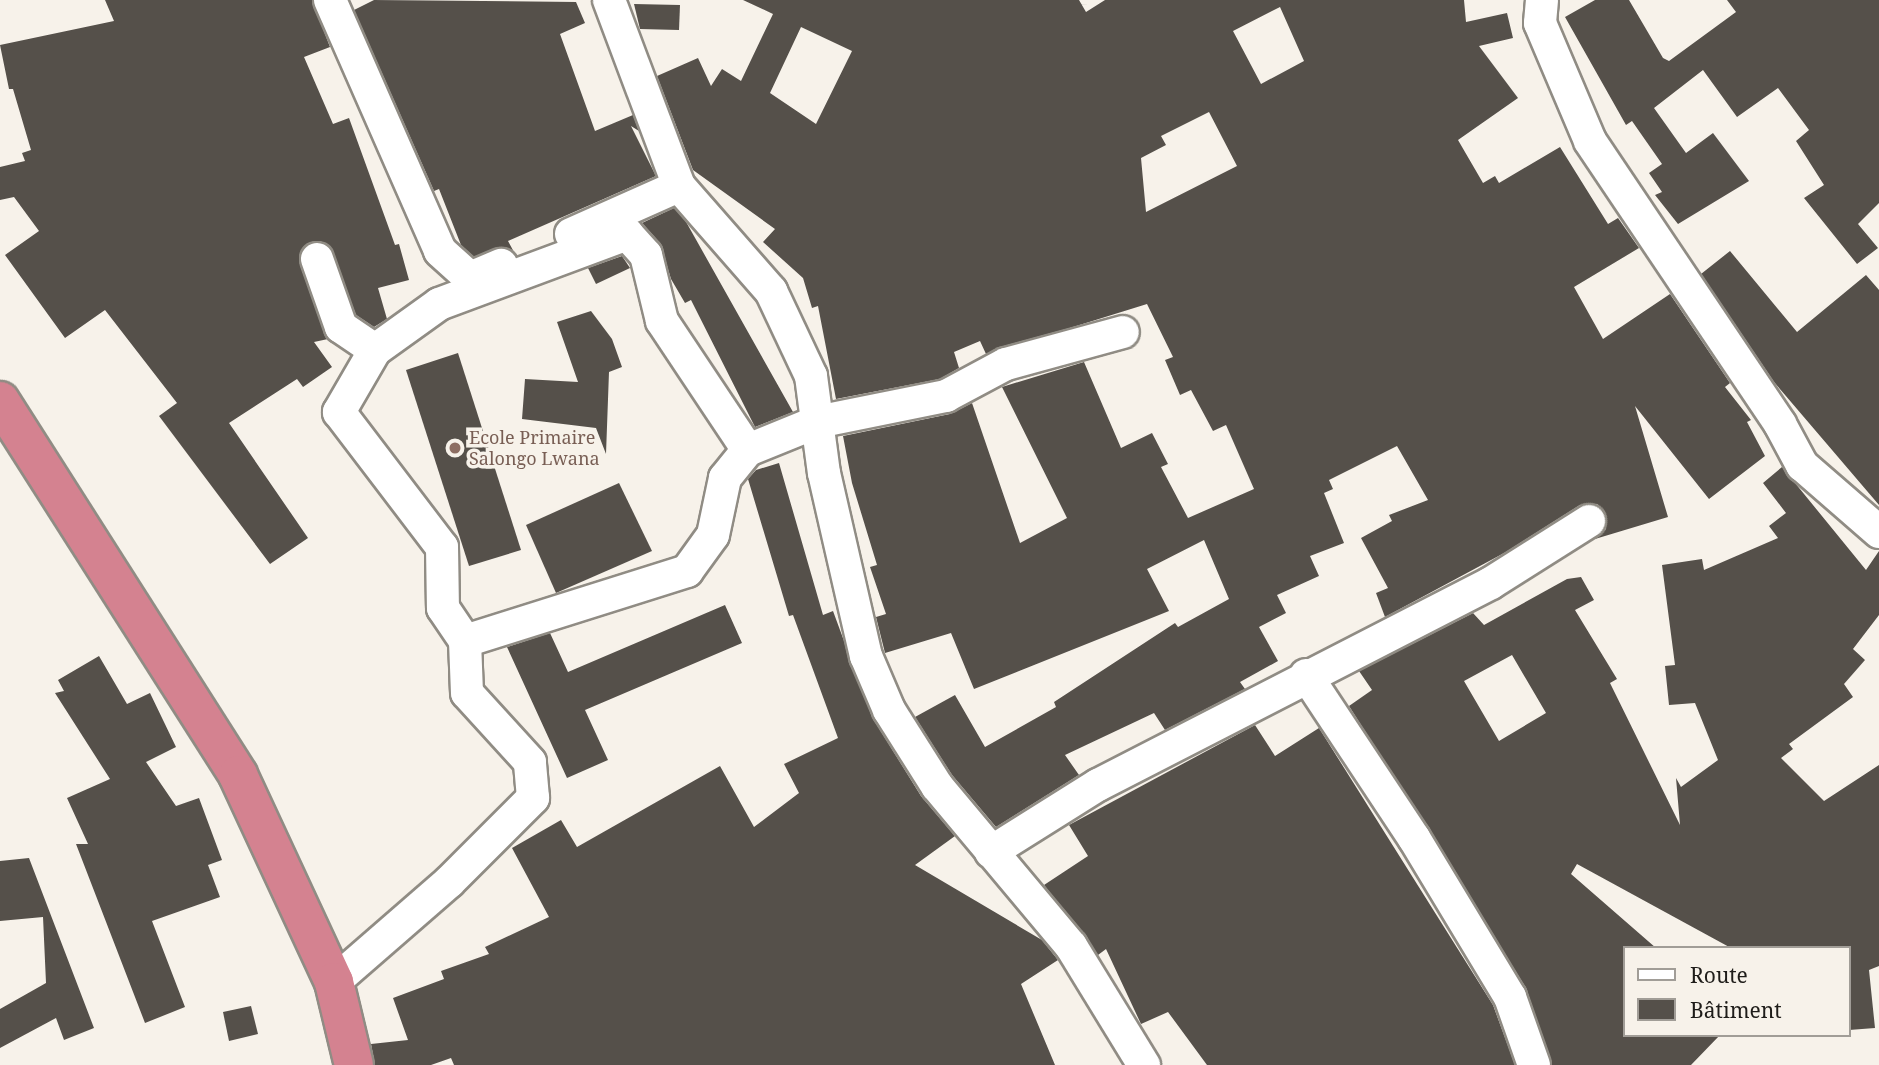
<!DOCTYPE html>
<html>
<head>
<meta charset="utf-8">
<style>
	body { margin:0 }
	#map { position:relative; width:1879px; height:1065px; overflow:hidden; background:#f7f2ea; font-family:"Noto Serif",serif }
	div>[style] { position:absolute }
	.building>* { inset:0; background:#55504a }
	.roads { filter:drop-shadow(2px 0 #908c84) drop-shadow(-2px 0 #908c84) drop-shadow(0 2px #908c84) drop-shadow(0 -2px #908c84) }
	.minor>* { height:32px; margin:-16px; padding:0 16px; transform-origin:16px; border-radius:16px; background:#fff }
	.trunk>* { height:38px; margin:-19px; padding:0 19px; transform-origin:19px; border-radius:19px; background:#d48290 }
	.dots>* { width:19px; height:19px; translate:-50% -50%; box-sizing:border-box; border:4px solid #f7f2ea; border-radius:50% }
	span { translate:-50% -50%; white-space:nowrap; text-align:center; line-height:1.15; -webkit-text-stroke:7px #f7f2ea; paint-order:stroke }
	.education-label { font-size:18px; color:#785e54 }
	.left { translate:0 -50%; text-align:left }
	.legend { position:absolute; left:1623px; top:946px; width:228px; height:91px; box-sizing:border-box; background:#f7f2ea; border:2px solid #a19d97; margin:0; padding:9px 12px; list-style:none; font-size:21px; color:#1f1d1a }
	.legend li { display:flex; align-items:center; gap:14px; height:35px }
	.legend b { width:35px; border:2px solid #a19d97 }
</style>
</head>
<body>
<div id="map">
	<div class="building">
		<div style="clip-path:polygon(105px 0,312px 0,330px 47px,304px 57px,333px 124px,349px 118px,395px 245px,399px 244px,409px 280px,378px 288px,387px 319px,374px 327px,356px 315px,329px 246px,320px 241px,304px 247px,300px 265px,328px 339px,314px 342px,332px 367px,303px 387px,297px 379px,229px 423px,308px 538px,270px 564px,159px 416px,177px 403px,105px 310px,65px 338px,5px 255px,39px 231px,14px 197px,0 200px,0 167px,25px 161px,22px 153px,31px 150px,13px 89px,9px 89px,0 45px,114px 21px)"></div>
		<div style="clip-path:polygon(374px 0,576px 2px,585px 23px,560px 34px,595px 131px,633px 115px,639px 131px,631px 126px,656px 176px,508px 241px,515px 254px,503px 247px,474px 257px,461px 245px,439px 189px,434px 191px,354px 10px)"></div>
		<div style="clip-path:polygon(evenodd,743px 0,1079px 0,1086px 12px,1105px 0,1464px 0,1466px 22px,1507px 13px,1513px 38px,1479px 46px,1518px 98px,1458px 140px,1483px 183px,1495px 176px,1499px 183px,1560px 147px,1608px 224px,1618px 218px,1639px 248px,1574px 287px,1603px 339px,1670px 294px,1730px 383px,1725px 387px,1751px 420px,1747px 422px,1765px 456px,1709px 499px,1635px 406px,1668px 517px,1595px 539px,1606px 529px,1605px 512px,1597px 504px,1580px 505px,1506px 552px,1385px 617px,1376px 593px,1388px 588px,1361px 538px,1392px 521px,1389px 515px,1428px 500px,1397px 446px,1329px 480px,1333px 489px,1324px 493px,1344px 543px,1310px 556px,1319px 576px,1277px 595px,1286px 613px,1259px 627px,1278px 661px,1240px 682px,1245px 689px,1165px 730px,1154px 713px,1065px 755px,1079px 775px,996px 827px,952px 775px,915px 717px,955px 695px,985px 747px,1056px 707px,1054px 702px,1175px 623px,1178px 627px,1229px 599px,1204px 540px,1147px 569px,1169px 611px,974px 689px,951px 633px,885px 653px,876px 617px,886px 614px,870px 567px,877px 565px,852px 483px,843px 436px,950px 414px,972px 403px,1020px 543px,1067px 518px,1002px 387px,1084px 362px,1121px 448px,1152px 433px,1168px 464px,1161px 467px,1188px 518px,1254px 489px,1226px 425px,1213px 431px,1191px 390px,1180px 395px,1165px 360px,1173px 357px,1147px 304px,986px 354px,980px 341px,954px 352px,959px 368px,940px 379px,836px 399px,818px 306px,812px 308px,803px 278px,763px 242px,775px 229px,693px 170px,657px 76px,698px 58px,711px 86px,722px 69px,741px 81px,773px 14px,743px 0,1280px 7px,1304px 61px,1261px 84px,1233px 31px,1280px 7px,743px 0,801px 27px,852px 51px,816px 124px,770px 93px,801px 27px,743px 0,1209px 112px,1237px 166px,1146px 212px,1141px 158px,1166px 145px,1161px 136px,1209px 112px)"></div>
		<div style="clip-path:polygon(1595px 0,1629px 0,1663px 58px,1669px 61px,1736px 12px,1727px 0,1879px 0,1879px 203px,1858px 224px,1878px 248px,1857px 264px,1804px 198px,1824px 185px,1796px 141px,1809px 130px,1778px 88px,1737px 117px,1703px 70px,1654px 108px,1686px 153px,1713px 133px,1749px 181px,1678px 224px,1655px 195px,1662px 192px,1649px 173px,1662px 164px,1632px 121px,1626px 125px,1565px 17px)"></div>
		<div style="clip-path:polygon(634px 4px,680px 5px,679px 30px,640px 29px)"></div>
		<div style="clip-path:polygon(674px 208px,685px 220px,793px 412px,755px 427px,691px 300px,685px 303px,671px 279px,660px 243px,642px 223px)"></div>
		<div style="clip-path:polygon(1730px 251px,1797px 332px,1866px 275px,1879px 290px,1879px 505px,1774px 382px,1701px 274px)"></div>
		<div style="clip-path:polygon(622px 256px,630px 268px,596px 284px,588px 268px)"></div>
		<div style="clip-path:polygon(591px 311px,612px 339px,622px 367px,609px 372px,606px 454px,596px 428px,522px 419px,525px 379px,578px 382px,557px 322px)"></div>
		<div style="clip-path:polygon(458px 353px,521px 550px,469px 566px,406px 370px)"></div>
		<div style="clip-path:polygon(779px 463px,823px 615px,833px 611px,872px 717px,921px 796px,955px 836px,915px 865px,1042px 940px,1058px 960px,1021px 984px,1055px 1065px,454px 1065px,451px 1058px,431px 1065px,375px 1065px,371px 1044px,408px 1040px,393px 998px,444px 979px,441px 971px,489px 954px,485px 947px,549px 917px,512px 848px,561px 820px,577px 847px,720px 766px,754px 827px,799px 793px,784px 764px,838px 738px,793px 615px,789px 616px,748px 479px,756px 470px)"></div>
		<div style="clip-path:polygon(evenodd,1782px 467px,1866px 570px,1879px 551px,1879px 615px,1853px 649px,1865px 660px,1844px 684px,1853px 697px,1789px 744px,1793px 749px,1781px 758px,1824px 801px,1879px 765px,1879px 966px,1869px 970px,1875px 1028px,1849px 1030px,1849px 948px,1731px 948px,1577px 864px,1571px 874px,1656px 948px,1625px 948px,1625px 1035px,1720px 1035px,1691px 1065px,1552px 1065px,1526px 988px,1349px 706px,1372px 690px,1359px 671px,1473px 613px,1484px 625px,1567px 579px,1581px 577px,1594px 600px,1575px 610px,1617px 679px,1610px 683px,1680px 825px,1676px 778px,1681px 787px,1718px 760px,1695px 703px,1669px 705px,1665px 666px,1675px 665px,1662px 565px,1702px 559px,1704px 570px,1778px 538px,1769px 526px,1786px 513px,1763px 483px,1782px 467px,1512px 655px,1546px 713px,1499px 741px,1464px 681px,1512px 655px)"></div>
		<div style="clip-path:polygon(619px 483px,652px 551px,556px 593px,526px 525px)"></div>
		<div style="clip-path:polygon(725px 605px,742px 643px,585px 710px,608px 760px,567px 778px,507px 647px,550px 633px,568px 672px)"></div>
		<div style="clip-path:polygon(99px 656px,127px 704px,150px 693px,176px 747px,146px 762px,176px 806px,199px 798px,222px 860px,208px 865px,220px 897px,152px 921px,185px 1007px,145px 1023px,76px 844px,88px 844px,67px 798px,110px 779px,55px 693px,64px 691px,58px 680px)"></div>
		<div style="clip-path:polygon(1255px 725px,1275px 756px,1319px 728px,1493px 1005px,1515px 1065px,1207px 1065px,1168px 1012px,1141px 1024px,1106px 949px,1098px 955px,1044px 885px,1088px 856px,1069px 825px)"></div>
		<div style="clip-path:polygon(29px 858px,94px 1028px,64px 1040px,56px 1018px,0 1048px,0 1009px,46px 983px,43px 917px,0 921px,0 861px)"></div>
		<div style="clip-path:polygon(251px 1006px,258px 1034px,229px 1041px,223px 1012px)"></div>
	</div>
	<div class="roads">
		<div class="minor">
			<div style="left:330px;top:0;width:274px;rotate:66.3deg"></div>
			<div style="left:440px;top:251px;width:40px;rotate:42deg"></div>
			<div style="left:470px;top:278px;width:34px;rotate:-23deg"></div>
			<div style="left:609px;top:0;width:199px;rotate:69.4deg"></div>
			<div style="left:679px;top:186px;width:140px;rotate:48.8deg"></div>
			<div style="left:771px;top:291px;width:94px;rotate:64.8deg"></div>
			<div style="left:811px;top:376px;width:98px;rotate:82.4deg"></div>
			<div style="left:824px;top:473px;width:188px;rotate:77.1deg"></div>
			<div style="left:866px;top:656px;width:59px;rotate:66.9deg"></div>
			<div style="left:889px;top:710px;width:90px;rotate:57.7deg"></div>
			<div style="left:937px;top:786px;width:209px;rotate:50.1deg"></div>
			<div style="left:1071px;top:946px;width:140px;rotate:58.5deg"></div>
			<div style="left:1542px;top:0;width:23px;rotate:95deg"></div>
			<div style="left:1540px;top:23px;width:128px;rotate:67deg"></div>
			<div style="left:1590px;top:141px;width:341px;rotate:56.1deg"></div>
			<div style="left:1780px;top:424px;width:47px;rotate:61.8deg"></div>
			<div style="left:1802px;top:465px;width:102px;rotate:41deg"></div>
			<div style="left:571px;top:234px;width:118px;rotate:-24deg"></div>
			<div style="left:317px;top:259px;width:72px;rotate:70.6deg"></div>
			<div style="left:341px;top:327px;width:41px;rotate:34.1deg"></div>
			<div style="left:375px;top:350px;width:79px;rotate:-35.7deg"></div>
			<div style="left:439px;top:304px;width:201px;rotate:-20.4deg"></div>
			<div style="left:627px;top:234px;width:28px;rotate:48deg"></div>
			<div style="left:646px;top:255px;width:68px;rotate:76.4deg"></div>
			<div style="left:662px;top:321px;width:155px;rotate:56.3deg"></div>
			<div style="left:375px;top:350px;width:72px;rotate:120.1deg"></div>
			<div style="left:339px;top:412px;width:170px;rotate:52.7deg"></div>
			<div style="left:442px;top:547px;width:61px;rotate:89.1deg"></div>
			<div style="left:443px;top:608px;width:40px;rotate:56deg"></div>
			<div style="left:1306px;top:675px;width:196px;rotate:56.5deg"></div>
			<div style="left:1414px;top:838px;width:186px;rotate:58.9deg"></div>
			<div style="left:1510px;top:997px;width:72px;rotate:70.6deg"></div>
			<div style="left:991px;top:852px;width:126px;rotate:-32.1deg"></div>
			<div style="left:1098px;top:785px;width:442px;rotate:-27.2deg"></div>
			<div style="left:1491px;top:583px;width:116px;rotate:-32.3deg"></div>
			<div style="left:334px;top:982px;width:152px;rotate:-41deg"></div>
			<div style="left:449px;top:882px;width:119px;rotate:-45deg"></div>
			<div style="left:533px;top:798px;width:36px;rotate:-95deg"></div>
			<div style="left:530px;top:762px;width:93px;rotate:-132.4deg"></div>
			<div style="left:467px;top:693px;width:52px;rotate:-92.2deg"></div>
			<div style="left:465px;top:641px;width:233px;rotate:-17.5deg"></div>
			<div style="left:687px;top:571px;width:44px;rotate:-54.2deg"></div>
			<div style="left:713px;top:535px;width:58px;rotate:-78.1deg"></div>
			<div style="left:725px;top:478px;width:36px;rotate:-51deg"></div>
			<div style="left:748px;top:450px;width:74px;rotate:-22.1deg"></div>
			<div style="left:817px;top:422px;width:132px;rotate:-11.4deg"></div>
			<div style="left:946px;top:396px;width:68px;rotate:-28.1deg"></div>
			<div style="left:1006px;top:364px;width:121px;rotate:-15.3deg"></div>
		</div>
		<div class="trunk">
			<div style="left:0;top:401px;width:443px;rotate:57.5deg"></div>
			<div style="left:238px;top:775px;width:228px;rotate:65.1deg"></div>
			<div style="left:334px;top:982px;width:85px;rotate:76.5deg"></div>
		</div>
	</div>
	<div class="dots">
		<div style="left:455px;top:448px;background:#8d6e63"></div>
	</div>
	<div class="education-label">
		<span class="left" style="left:469px;top:448px">Ecole Primaire<br>Salongo Lwana</span>
	</div>
	<ul class="legend">
	<li><b style="height:9px;background:#fff"></b>Route</li>
	<li><b style="height:19px;background:#55504a"></b>Bâtiment</li>
	</ul>
</div>
</body>
</html>
